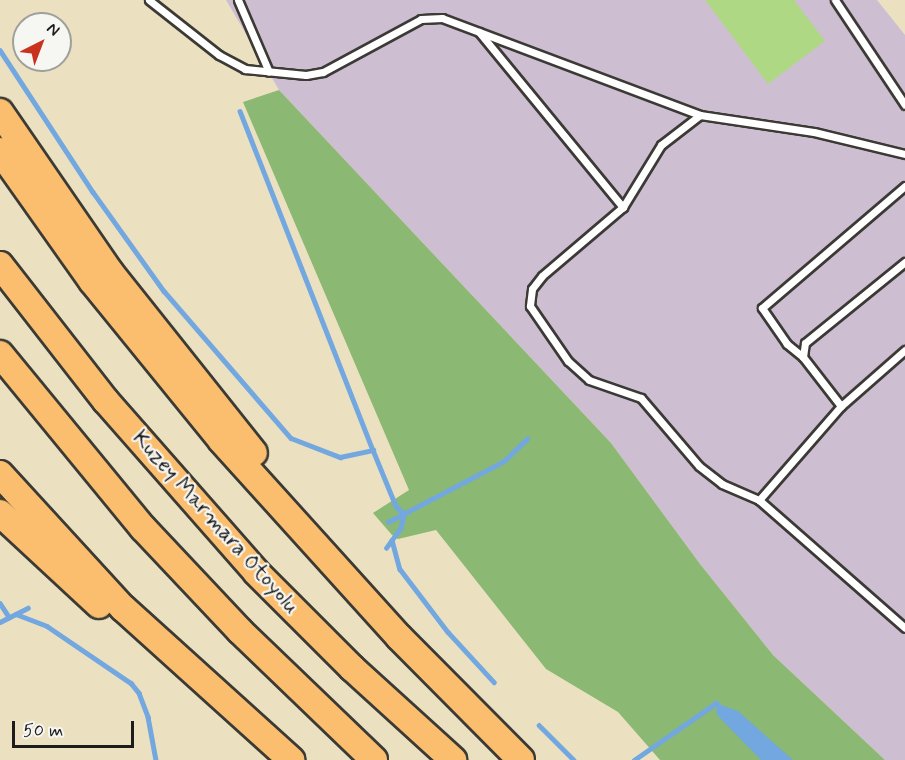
<!DOCTYPE html>
<html>
<head>
<meta charset="utf-8">
<style>
	body { margin:0 }
	#map { position:relative; width:905px; height:760px; overflow:hidden; background:#ebe1c1; font-family:Mynerve,sans-serif }
	div>[style] { position:absolute }
	.industrial>* { inset:0; background:#cebed2 }
	.green>* { inset:0; background:#afd884 }
	.forest>* { inset:0; background:#8bb872 }
	.water>* { inset:0; background:#73a7e0 }
	.stream>* { height:4.5px; margin:-2.25px; padding:0 2.25px; transform-origin:2.25px; border-radius:2.25px; background:#73a7e0 }
	.roads { filter:drop-shadow(2px 0 #3b3a35) drop-shadow(-2px 0 #3b3a35) drop-shadow(0 2px #3b3a35) drop-shadow(0 -2px #3b3a35) }
	.lane>* { height:7px; margin:-3.5px; padding:0 3.5px; transform-origin:3.5px; border-radius:3.5px; background:#fff }
	.highway>* { height:26px; margin:-13px; padding:0 13px; transform-origin:13px; border-radius:13px; background:#fbbe6e }
	span { translate:-50% -50%; white-space:nowrap; text-align:center; line-height:1.15; -webkit-text-stroke:4.5px #f6f6f2; paint-order:stroke }
	.street-label { font-size:22px; color:#1c1c1c }
	.north { position:absolute; left:12px; top:12px; width:60px; height:60px; box-sizing:border-box; background:#f6f6f2; border:2px solid #9f9f9c; border-radius:50%; rotate:42deg; font-size:16px; font-weight:700; line-height:24px; text-align:center; color:#1c1c1c }
	.north::after { content:''; display:block; margin:auto; width:21px; height:27px; background:#c8321e; clip-path:polygon(50% 0,100% 100%,50% 72%,0 100%) }
	.scale { position:absolute; left:12px; top:721px; width:122px; height:27px; box-sizing:border-box; border:3px solid #1c1c1c; border-top:0; padding-left:8px; font-size:18px; line-height:21px; white-space:nowrap; color:#1c1c1c; -webkit-text-stroke:4px #f6f6f2; paint-order:stroke }
</style>
</head>
<body>
<div id="map">
	<div class="industrial">
		<div style="clip-path:polygon(226px 0,877px 0,905px 35px,905px 760px,885px 760px,773px 655px,700px 564px,611px 443px,279px 90px)"></div>
	</div>
	<div class="green">
		<div style="clip-path:polygon(705px 0,794px 0,825px 41px,768px 84px)"></div>
	</div>
	<div class="forest">
		<div style="clip-path:polygon(279px 90px,611px 443px,700px 564px,773px 655px,885px 760px,660px 760px,618px 712px,546px 669px,436px 530px,398px 539px,392px 535px,373px 513px,409px 490px,243px 102px)"></div>
	</div>
	<div class="water">
		<div style="clip-path:polygon(716px 703px,738px 711px,793px 760px,761px 760px,717px 715px)"></div>
	</div>
	<div class="stream">
		<div style="left:0;top:50px;width:170px;rotate:56.8deg"></div>
		<div style="left:93px;top:192px;width:122px;rotate:54.4deg"></div>
		<div style="left:164px;top:291px;width:194px;rotate:49.2deg"></div>
		<div style="left:291px;top:438px;width:53px;rotate:21.2deg"></div>
		<div style="left:340px;top:457px;width:34px;rotate:-12deg"></div>
		<div style="left:240px;top:111px;width:364px;rotate:68.6deg"></div>
		<div style="left:373px;top:450px;width:61px;rotate:67.7deg"></div>
		<div style="left:396px;top:506px;width:10px;rotate:45deg"></div>
		<div style="left:388px;top:522px;width:131px;rotate:-27.7deg"></div>
		<div style="left:504px;top:461px;width:32px;rotate:-44deg"></div>
		<div style="left:392px;top:540px;width:30px;rotate:75deg"></div>
		<div style="left:400px;top:569px;width:79px;rotate:52.7deg"></div>
		<div style="left:448px;top:632px;width:68px;rotate:47.4deg"></div>
		<div style="left:386px;top:548px;width:24px;rotate:-54deg"></div>
		<div style="left:400px;top:529px;width:16px;rotate:-75deg"></div>
		<div style="left:0;top:603px;width:17px;rotate:57deg"></div>
		<div style="left:16px;top:614px;width:33px;rotate:21deg"></div>
		<div style="left:47px;top:626px;width:102px;rotate:34.2deg"></div>
		<div style="left:131px;top:683px;width:13px;rotate:51deg"></div>
		<div style="left:139px;top:693px;width:26px;rotate:69deg"></div>
		<div style="left:148px;top:717px;width:44px;rotate:79.5deg"></div>
		<div style="left:0;top:622px;width:31px;rotate:-27deg"></div>
		<div style="left:539px;top:725px;width:49px;rotate:45deg"></div>
		<div style="left:634px;top:760px;width:100px;rotate:-34.8deg"></div>
	</div>
	<div class="roads">
		<div class="lane">
			<div style="left:149px;top:0;width:89px;rotate:38.2deg"></div>
			<div style="left:219px;top:55px;width:30px;rotate:28deg"></div>
			<div style="left:245px;top:69px;width:61px;rotate:5.6deg"></div>
			<div style="left:306px;top:75px;width:17px;rotate:-10deg"></div>
			<div style="left:323px;top:72px;width:111px;rotate:-28.4deg"></div>
			<div style="left:421px;top:19px;width:21px;rotate:-3deg"></div>
			<div style="left:442px;top:18px;width:276px;rotate:20.6deg"></div>
			<div style="left:700px;top:115px;width:115px;rotate:8.5deg"></div>
			<div style="left:814px;top:132px;width:94px;rotate:13.6deg"></div>
			<div style="left:238px;top:0;width:78px;rotate:66.7deg"></div>
			<div style="left:835px;top:0;width:126px;rotate:56.3deg"></div>
			<div style="left:479px;top:32px;width:227px;rotate:50.6deg"></div>
			<div style="left:700px;top:115px;width:49px;rotate:142.4deg"></div>
			<div style="left:661px;top:145px;width:73px;rotate:121.5deg"></div>
			<div style="left:623px;top:207px;width:106px;rotate:139.6deg"></div>
			<div style="left:542px;top:276px;width:16px;rotate:128deg"></div>
			<div style="left:532px;top:289px;width:17px;rotate:97deg"></div>
			<div style="left:530px;top:306px;width:67px;rotate:55.4deg"></div>
			<div style="left:568px;top:361px;width:28px;rotate:42deg"></div>
			<div style="left:589px;top:380px;width:55px;rotate:19.1deg"></div>
			<div style="left:641px;top:398px;width:89px;rotate:49.5deg"></div>
			<div style="left:699px;top:466px;width:29px;rotate:38deg"></div>
			<div style="left:722px;top:484px;width:40px;rotate:23.4deg"></div>
			<div style="left:905px;top:350px;width:85px;rotate:138.8deg"></div>
			<div style="left:841px;top:406px;width:125px;rotate:131.1deg"></div>
			<div style="left:759px;top:500px;width:194px;rotate:41.2deg"></div>
			<div style="left:803px;top:357px;width:21px;rotate:-141deg"></div>
			<div style="left:787px;top:344px;width:44px;rotate:-124.8deg"></div>
			<div style="left:762px;top:308px;width:188px;rotate:-40.5deg"></div>
			<div style="left:841px;top:406px;width:62px;rotate:-127.8deg"></div>
			<div style="left:803px;top:357px;width:14px;rotate:-82deg"></div>
			<div style="left:805px;top:343px;width:129px;rotate:-39deg"></div>
		</div>
		<div class="highway">
			<div style="left:0;top:112px;width:194px;rotate:55.5deg"></div>
			<div style="left:110px;top:272px;width:231px;rotate:51.5deg"></div>
			<div style="left:0;top:151px;width:159px;rotate:54.7deg"></div>
			<div style="left:92px;top:281px;width:205px;rotate:50.9deg"></div>
			<div style="left:221px;top:440px;width:266px;rotate:47.9deg"></div>
			<div style="left:399px;top:637px;width:173px;rotate:45.2deg"></div>
			<div style="left:0;top:265px;width:172px;rotate:52.1deg"></div>
			<div style="left:106px;top:401px;width:227px;rotate:48.7deg"></div>
			<div style="left:256px;top:572px;width:136px;rotate:45deg"></div>
			<div style="left:352px;top:668px;width:137px;rotate:42.3deg"></div>
			<div style="left:0;top:354px;width:225px;rotate:50.6deg"></div>
			<div style="left:143px;top:528px;width:141px;rotate:46.7deg"></div>
			<div style="left:240px;top:631px;width:186px;rotate:43.9deg"></div>
			<div style="left:0;top:474px;width:182px;rotate:47.5deg"></div>
			<div style="left:123px;top:608px;width:227px;rotate:42.1deg"></div>
			<div style="left:0;top:513px;width:135px;rotate:42.9deg"></div>
		</div>
	</div>
	<div class="street-label">
		<span style="left:215px;top:523px;rotate:48deg">Kuzey Marmara Otoyolu</span>
	</div>
	<div class="north">N</div>
	<div class="scale">50 m</div>
</div>
</body>
</html>
